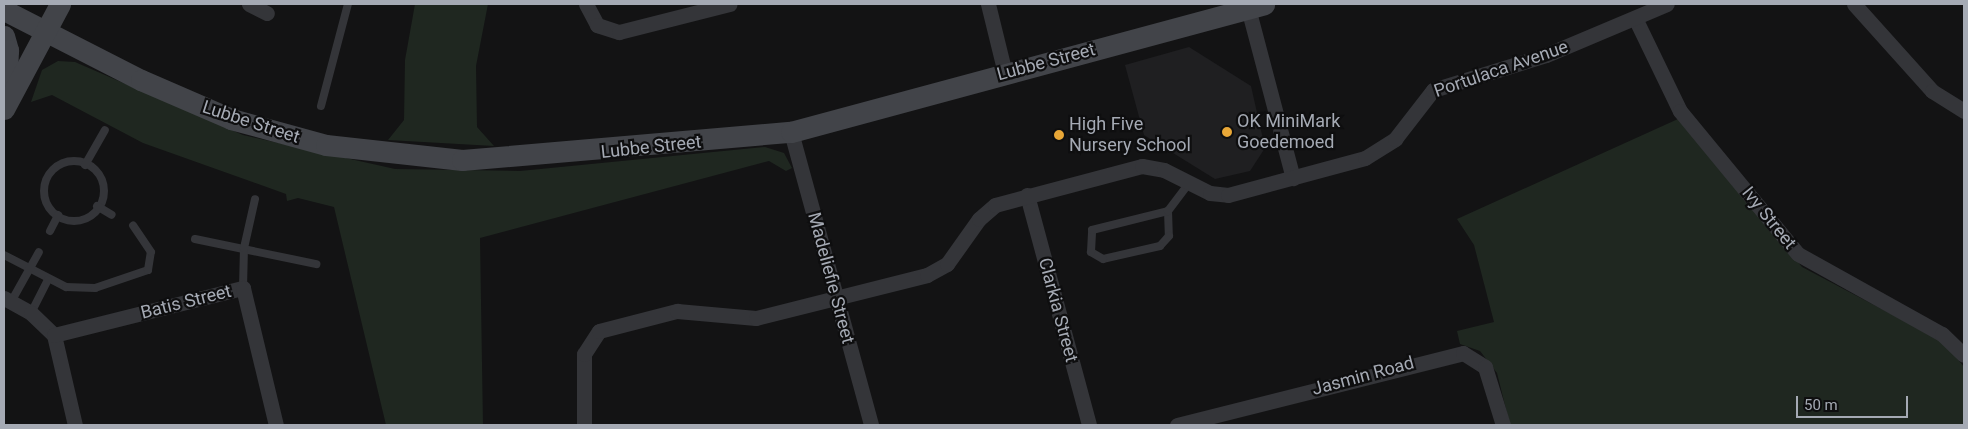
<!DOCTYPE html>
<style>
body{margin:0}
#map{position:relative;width:1968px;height:429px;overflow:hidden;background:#131314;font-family:Roboto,sans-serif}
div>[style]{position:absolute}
.built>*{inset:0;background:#1f1f21}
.green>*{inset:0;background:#1f2720}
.service>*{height:8px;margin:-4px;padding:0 4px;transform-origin:4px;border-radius:4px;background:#343539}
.service>.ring{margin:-4px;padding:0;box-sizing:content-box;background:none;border:8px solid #343539;border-radius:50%}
.minor>*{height:15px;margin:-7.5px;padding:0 7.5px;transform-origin:7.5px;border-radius:7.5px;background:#343539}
.secondary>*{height:21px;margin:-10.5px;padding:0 10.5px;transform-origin:10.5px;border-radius:10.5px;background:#424449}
.dots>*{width:14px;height:14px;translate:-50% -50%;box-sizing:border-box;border:2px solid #0e0e0f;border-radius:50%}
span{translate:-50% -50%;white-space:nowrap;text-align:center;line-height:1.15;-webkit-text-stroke:4.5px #0e0e0f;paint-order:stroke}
.street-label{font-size:18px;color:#a5aab4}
.poi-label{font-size:18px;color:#a5aab4}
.left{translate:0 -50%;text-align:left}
.frame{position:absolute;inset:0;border:5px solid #a5aab4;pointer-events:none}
.scale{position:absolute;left:1796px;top:396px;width:112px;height:22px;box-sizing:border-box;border:2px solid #a5aab4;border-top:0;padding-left:6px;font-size:15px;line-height:18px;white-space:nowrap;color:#a5aab4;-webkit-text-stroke:4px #0e0e0f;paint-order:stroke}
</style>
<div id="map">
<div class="built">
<i style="clip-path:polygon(1189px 47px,1251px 86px,1265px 148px,1250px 171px,1215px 179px,1144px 135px,1125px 65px)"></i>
</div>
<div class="green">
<i style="clip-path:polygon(415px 4px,488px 4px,476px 66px,477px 127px,494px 146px,388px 140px,404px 120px,405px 60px)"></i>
<i style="clip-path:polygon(58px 61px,75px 62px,243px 135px,395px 169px,520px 171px,765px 147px,784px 153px,792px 168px,786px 171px,769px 161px,480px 238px,483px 425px,386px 425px,334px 207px,298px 198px,287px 201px,286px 194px,143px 143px,52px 95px,31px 102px,42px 70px)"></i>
<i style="clip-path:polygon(1678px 119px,1802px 267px,1944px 342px,1964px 367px,1964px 425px,1510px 425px,1497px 373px,1480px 351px,1460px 344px,1457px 331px,1494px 322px,1474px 245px,1457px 219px)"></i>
</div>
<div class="service">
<i style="left:321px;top:106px;width:106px;rotate:-75.2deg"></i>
<i class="ring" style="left:44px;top:161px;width:52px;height:52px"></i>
<i style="left:85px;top:165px;width:40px;rotate:-60.3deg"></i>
<i style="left:97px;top:206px;width:17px;rotate:31deg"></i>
<i style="left:1168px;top:211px;width:25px;rotate:88deg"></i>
<i style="left:1169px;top:236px;width:13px;rotate:132deg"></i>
<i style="left:1160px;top:246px;width:58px;rotate:167.2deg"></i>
<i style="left:1103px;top:259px;width:14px;rotate:-150deg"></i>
<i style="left:1091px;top:252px;width:22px;rotate:-87deg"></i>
<i style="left:1092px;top:230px;width:78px;rotate:-14deg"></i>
<i style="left:1168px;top:211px;width:35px;rotate:-53deg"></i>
<i style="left:50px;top:231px;width:18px;rotate:-63deg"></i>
<i style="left:195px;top:239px;width:124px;rotate:11.7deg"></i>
<i style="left:4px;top:255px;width:70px;rotate:27.3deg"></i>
<i style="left:66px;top:287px;width:29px;rotate:2deg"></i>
<i style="left:95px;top:288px;width:56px;rotate:-18.8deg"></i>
<i style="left:148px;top:270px;width:18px;rotate:-81deg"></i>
<i style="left:151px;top:252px;width:32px;rotate:-124deg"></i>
<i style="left:243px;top:288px;width:40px;rotate:-88.6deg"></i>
<i style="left:244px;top:248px;width:50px;rotate:-77.3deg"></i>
<i style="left:11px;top:302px;width:57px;rotate:-60.8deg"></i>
<i style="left:31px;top:313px;width:37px;rotate:-63deg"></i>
</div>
<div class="minor">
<i style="left:249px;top:4px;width:20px;rotate:27deg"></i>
<i style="left:586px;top:4px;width:24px;rotate:62deg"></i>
<i style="left:597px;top:25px;width:23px;rotate:18deg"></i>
<i style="left:619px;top:32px;width:114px;rotate:-14.2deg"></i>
<i style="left:988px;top:4px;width:71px;rotate:76.2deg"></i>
<i style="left:1854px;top:4px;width:117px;rotate:48.1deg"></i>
<i style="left:1932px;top:91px;width:38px;rotate:32deg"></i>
<i style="left:1248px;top:8px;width:176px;rotate:75.2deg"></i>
<i style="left:1635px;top:18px;width:103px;rotate:64.2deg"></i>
<i style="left:1680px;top:111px;width:185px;rotate:50.5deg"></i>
<i style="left:1798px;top:254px;width:165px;rotate:29.1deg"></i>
<i style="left:1942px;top:334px;width:30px;rotate:44deg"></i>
<i style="left:791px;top:132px;width:304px;rotate:74.7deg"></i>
<i style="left:1027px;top:195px;width:238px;rotate:74.9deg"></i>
<i style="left:4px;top:298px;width:31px;rotate:29deg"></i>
<i style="left:31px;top:313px;width:32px;rotate:44deg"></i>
<i style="left:54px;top:335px;width:92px;rotate:76.9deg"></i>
<i style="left:54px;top:335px;width:195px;rotate:-14deg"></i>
<i style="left:243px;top:288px;width:141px;rotate:76.5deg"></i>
<i style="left:584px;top:425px;width:71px;rotate:-90deg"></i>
<i style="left:584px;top:354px;width:27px;rotate:-57deg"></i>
<i style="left:599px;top:331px;width:81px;rotate:-14.4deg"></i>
<i style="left:677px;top:311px;width:79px;rotate:5.1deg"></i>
<i style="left:756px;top:318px;width:176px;rotate:-14.1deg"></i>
<i style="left:927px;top:275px;width:23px;rotate:-29deg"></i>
<i style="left:947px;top:264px;width:55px;rotate:-54.6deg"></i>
<i style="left:979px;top:219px;width:21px;rotate:-41deg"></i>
<i style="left:995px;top:205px;width:152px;rotate:-14.9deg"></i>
<i style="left:1142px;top:166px;width:22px;rotate:10deg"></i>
<i style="left:1164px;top:170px;width:51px;rotate:26.6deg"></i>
<i style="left:1210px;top:193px;width:18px;rotate:6deg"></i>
<i style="left:1228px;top:195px;width:142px;rotate:-15.1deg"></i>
<i style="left:1365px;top:158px;width:36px;rotate:-32deg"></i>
<i style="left:1395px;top:139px;width:62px;rotate:-52.2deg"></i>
<i style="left:1433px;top:90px;width:118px;rotate:-17.2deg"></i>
<i style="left:1546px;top:55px;width:131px;rotate:-22.9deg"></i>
<i style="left:1177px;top:425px;width:295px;rotate:-14.1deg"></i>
<i style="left:1463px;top:353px;width:26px;rotate:32deg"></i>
<i style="left:1485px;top:367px;width:61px;rotate:72.8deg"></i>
</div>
<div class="secondary">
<i style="left:4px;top:10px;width:154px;rotate:27.1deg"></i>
<i style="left:141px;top:80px;width:98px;rotate:23.4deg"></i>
<i style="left:231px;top:119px;width:98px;rotate:15.3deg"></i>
<i style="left:326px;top:145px;width:137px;rotate:6.3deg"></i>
<i style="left:462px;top:160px;width:330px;rotate:-4.9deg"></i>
<i style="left:791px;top:132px;width:490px;rotate:-15.1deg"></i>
<i style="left:4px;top:36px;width:15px;rotate:74deg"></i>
<i style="left:8px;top:50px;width:48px;rotate:92.4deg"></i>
<i style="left:4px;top:109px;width:119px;rotate:-61.9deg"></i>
</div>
<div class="dots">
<i style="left:1227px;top:132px;background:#e8a737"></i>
<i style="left:1059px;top:135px;background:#e8a737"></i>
</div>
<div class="street-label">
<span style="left:1046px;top:62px;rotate:-15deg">Lubbe Street</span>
<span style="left:1501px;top:69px;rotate:-19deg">Portulaca Avenue</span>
<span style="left:251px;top:122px;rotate:18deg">Lubbe Street</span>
<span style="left:651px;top:147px;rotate:-6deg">Lubbe Street</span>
<span style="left:1769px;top:218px;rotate:51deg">Ivy Street</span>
<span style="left:831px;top:278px;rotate:75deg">Madeliefie Street</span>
<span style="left:186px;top:302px;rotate:-14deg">Batis Street</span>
<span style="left:1058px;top:310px;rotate:75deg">Clarkia Street</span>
<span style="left:1363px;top:376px;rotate:-15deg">Jasmin Road</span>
</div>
<div class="poi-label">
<span class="left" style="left:1237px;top:132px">OK MiniMark<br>Goedemoed</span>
<span class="left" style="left:1069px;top:135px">High Five<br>Nursery School</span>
</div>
<div class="frame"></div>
<div class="scale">50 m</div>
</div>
